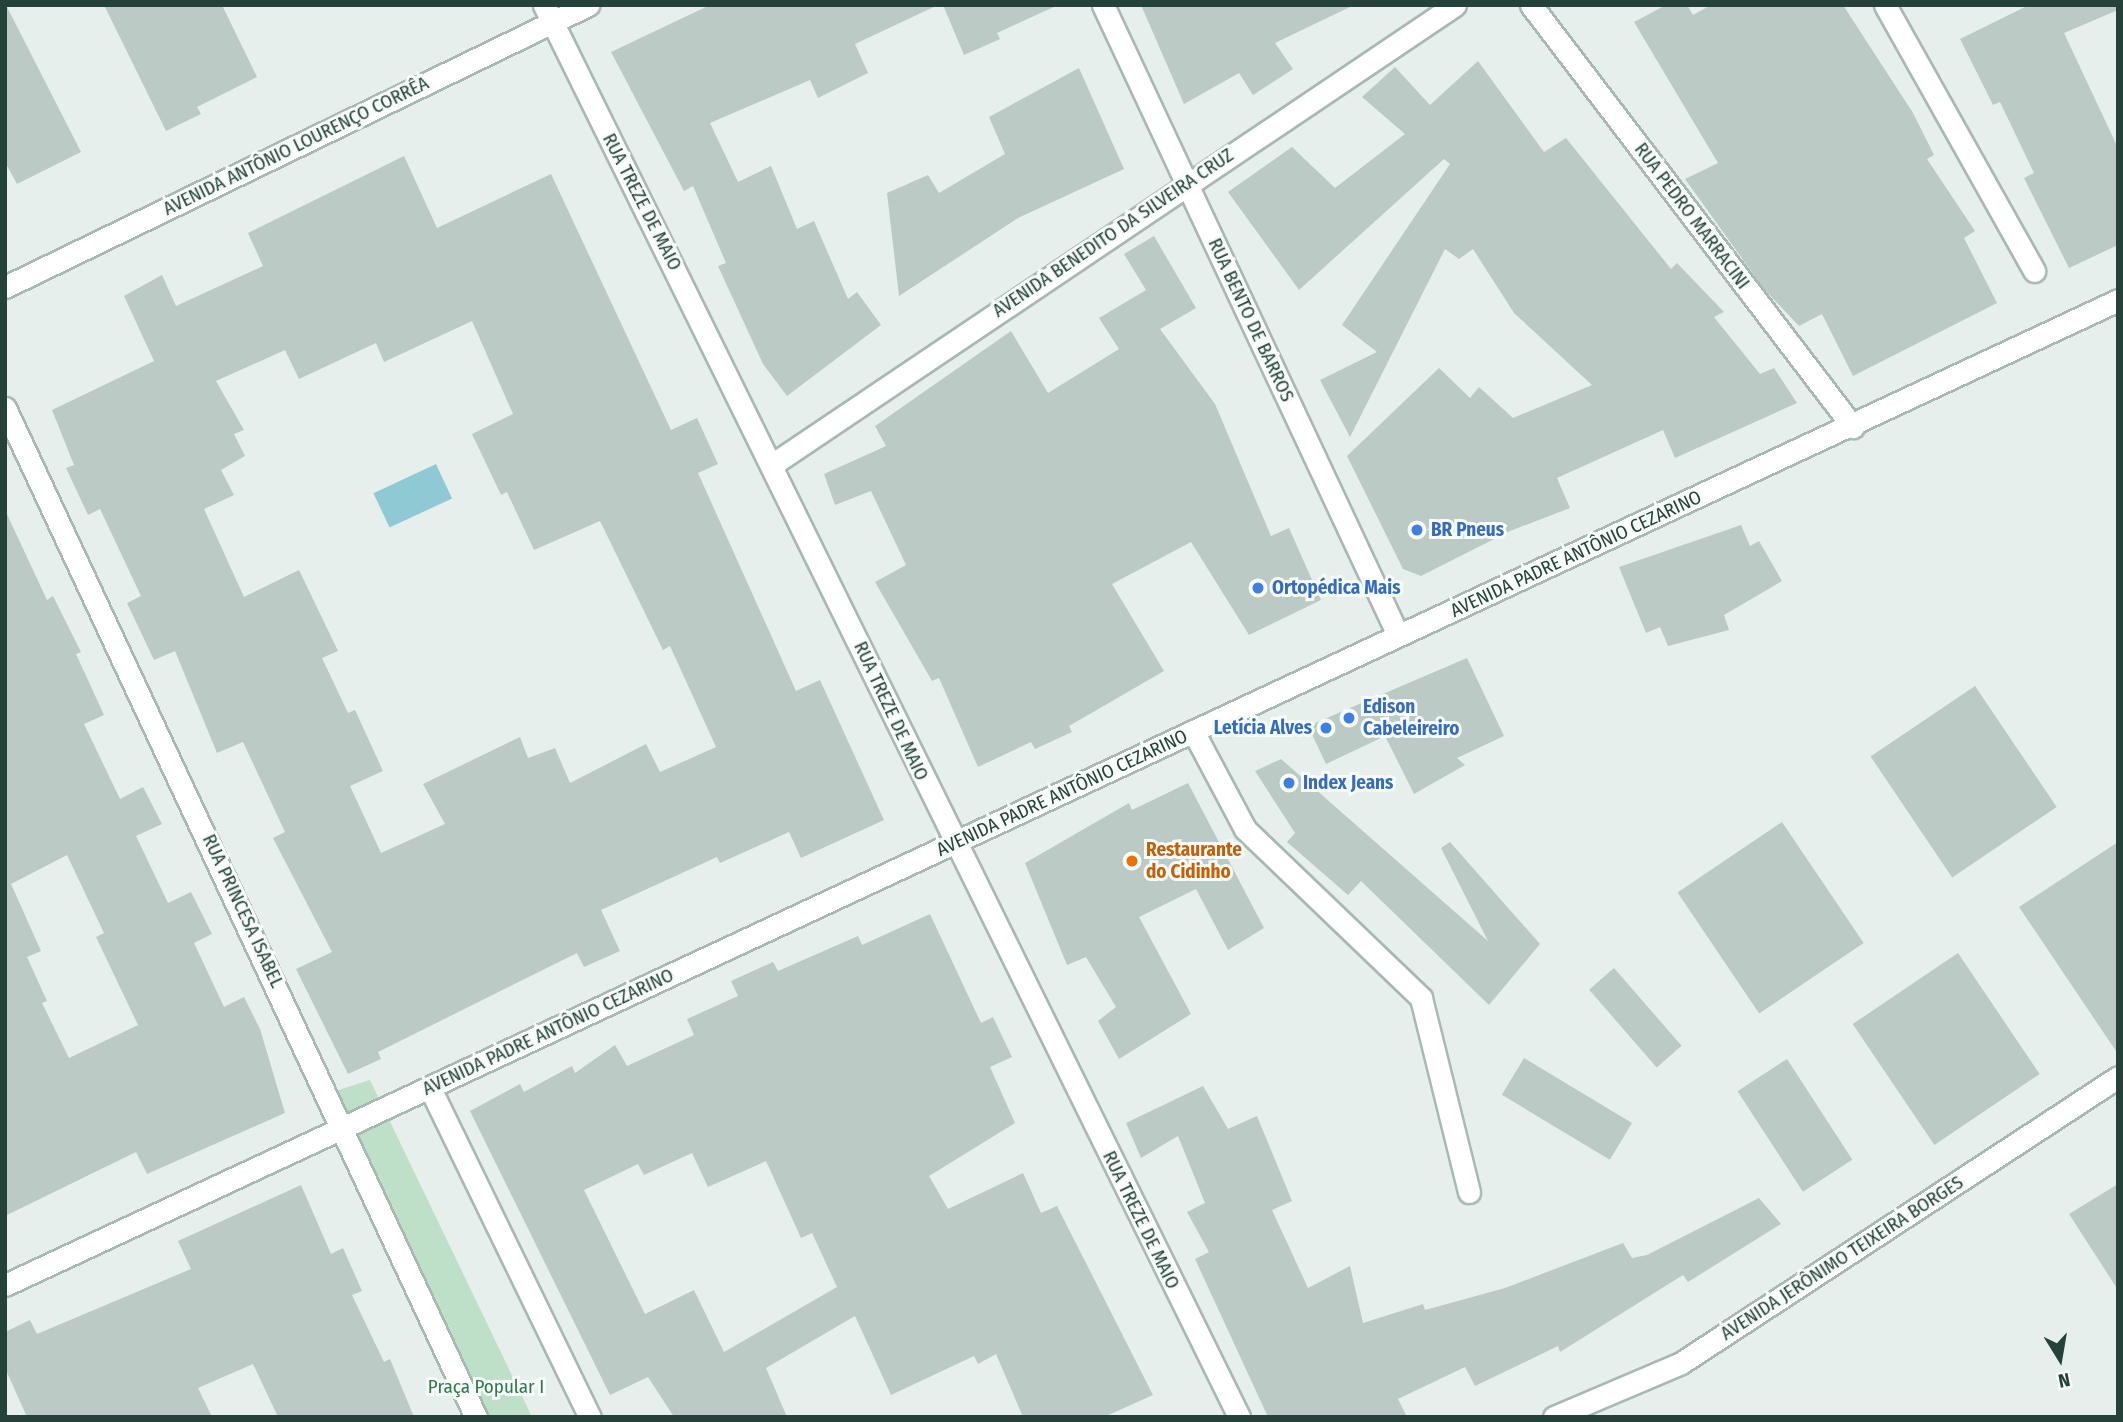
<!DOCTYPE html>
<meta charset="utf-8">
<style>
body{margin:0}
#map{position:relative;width:2123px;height:1422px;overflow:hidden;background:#e6efeb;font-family:"Fira Sans Condensed",sans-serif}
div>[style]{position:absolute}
.green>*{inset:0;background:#bfe0c8}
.water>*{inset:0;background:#8ec9d4;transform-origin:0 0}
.building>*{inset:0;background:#bbcac4;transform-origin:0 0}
.roads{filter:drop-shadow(2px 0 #a8b8b2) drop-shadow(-2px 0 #a8b8b2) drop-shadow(0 2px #a8b8b2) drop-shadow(0 -2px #a8b8b2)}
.minor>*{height:21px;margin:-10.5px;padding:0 10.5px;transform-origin:10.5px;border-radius:10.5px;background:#fff}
.dots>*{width:19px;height:19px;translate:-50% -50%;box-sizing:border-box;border:4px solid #f7fbf9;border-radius:50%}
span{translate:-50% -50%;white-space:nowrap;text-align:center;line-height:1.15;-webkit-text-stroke:6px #f7fbf9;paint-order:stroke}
.street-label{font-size:19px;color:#24423a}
.shop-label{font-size:19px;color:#366cbe;font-weight:700}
.left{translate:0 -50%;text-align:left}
.right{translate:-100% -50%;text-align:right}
.food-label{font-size:19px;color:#c56008;font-weight:700}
.park-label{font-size:19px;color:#2d7a4b}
.frame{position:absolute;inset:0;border:7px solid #24423a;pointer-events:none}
.north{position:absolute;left:2025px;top:1324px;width:70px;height:70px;-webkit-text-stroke:5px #f7fbf9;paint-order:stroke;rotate:169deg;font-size:19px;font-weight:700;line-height:28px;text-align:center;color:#24423a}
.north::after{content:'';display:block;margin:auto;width:24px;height:32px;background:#24423a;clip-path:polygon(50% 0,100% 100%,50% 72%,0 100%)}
</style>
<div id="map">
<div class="green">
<i style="clip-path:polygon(370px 1080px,532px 1417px,468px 1417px,326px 1094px)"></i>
</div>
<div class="water">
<i style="left:436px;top:464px;width:38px;height:69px;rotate:65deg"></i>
</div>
<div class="building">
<i style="clip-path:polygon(6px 5px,81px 152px,17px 184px,5px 162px)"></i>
<i style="clip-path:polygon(104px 5px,222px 5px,257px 77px,197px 107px,201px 114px,166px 131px)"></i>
<i style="clip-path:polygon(710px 5px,938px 5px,855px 44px,868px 73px,818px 98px,810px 80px,710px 123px,738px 182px,771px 166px,797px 229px,814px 221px,848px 299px,857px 292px,881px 325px,787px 396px,763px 364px,718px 266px,726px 263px,693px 186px,684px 191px,611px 52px)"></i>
<i style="clip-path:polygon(943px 5px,1058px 5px,997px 33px,1000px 39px,964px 55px)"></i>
<i style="clip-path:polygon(1141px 5px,1354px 5px,1275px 43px,1293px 69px,1253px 95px,1239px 73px,1184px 104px)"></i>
<i style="clip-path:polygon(1666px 5px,1687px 5px,1693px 15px,1711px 5px,1843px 5px,1913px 113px,1934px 155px,1927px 159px,1975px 231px,1964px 238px,1997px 303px,1853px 376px,1822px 314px,1799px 326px,1764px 289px,1685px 179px,1718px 163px,1634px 22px)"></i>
<i style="clip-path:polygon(2029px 5px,2118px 5px,2118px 10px,2064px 33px,2118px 148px,2118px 245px,2069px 268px,2024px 178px,2034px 173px,2000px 102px,1993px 105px,1960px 39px)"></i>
<i style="clip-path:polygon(1478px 61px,1544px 152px,1566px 138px,1671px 269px,1677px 263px,1724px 312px,1714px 317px,1760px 374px,1774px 368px,1797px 403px,1675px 458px,1663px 430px,1557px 478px,1570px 508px,1510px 531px,1421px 576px,1403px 569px,1347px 456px,1439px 368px,1470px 398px,1479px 387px,1513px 418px,1592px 385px,1514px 313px,1473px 249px,1459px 259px,1445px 249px,1350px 437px,1320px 380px,1377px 352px,1342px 325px,1450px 164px,1444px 159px,1299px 290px,1228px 192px,1292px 147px,1335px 188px,1405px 134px,1362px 97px,1395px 67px,1430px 105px)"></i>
<i style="clip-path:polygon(1079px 68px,1124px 169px,1018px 218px,899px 296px,887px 193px,928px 175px,939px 193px,1005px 154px,989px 117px)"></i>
<i style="clip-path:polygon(evenodd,404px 156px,437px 228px,551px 174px,671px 430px,697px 418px,718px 464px,698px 473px,796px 691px,820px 680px,884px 820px,801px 858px,789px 832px,720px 863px,717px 857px,601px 910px,620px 951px,584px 967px,577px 953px,378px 1052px,381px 1059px,348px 1074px,296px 969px,332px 952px,273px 838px,285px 832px,243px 742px,217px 753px,175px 651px,154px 660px,127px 603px,141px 596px,100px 509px,88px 515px,66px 468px,74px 465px,52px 410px,154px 361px,124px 296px,162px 275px,176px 306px,263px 266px,248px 233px,404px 156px,472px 321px,513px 414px,472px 434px,501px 495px,507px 492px,534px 550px,600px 521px,663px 650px,670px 646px,716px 747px,660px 772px,646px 744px,570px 783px,555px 748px,528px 758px,520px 737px,423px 784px,445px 824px,381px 853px,350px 786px,383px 771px,355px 710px,348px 713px,322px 658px,338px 651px,299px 570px,244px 597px,204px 509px,234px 495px,221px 470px,245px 456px,234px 434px,244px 430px,216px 381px,285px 350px,299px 379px,376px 343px,384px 362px,472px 321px)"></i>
<i style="clip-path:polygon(1154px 236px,1196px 308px,1160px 329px,1215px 404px,1271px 536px,1289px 528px,1321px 600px,1249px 635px,1191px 542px,1112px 584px,1164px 671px,1069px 726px,1072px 732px,1035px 749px,1031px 742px,978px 767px,939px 678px,932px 681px,875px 582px,906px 565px,871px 491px,835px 505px,824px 474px,886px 446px,875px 426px,1011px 331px,1048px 393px,1119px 349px,1099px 318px,1146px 290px,1124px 254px)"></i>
<i style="clip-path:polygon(evenodd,5px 510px,47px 600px,53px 596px,81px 652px,76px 654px,104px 715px,84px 724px,120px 799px,143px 787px,162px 824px,136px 836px,168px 903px,191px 892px,212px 934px,194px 943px,224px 1007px,244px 997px,260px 1029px,285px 1113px,147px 1174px,136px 1152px,5px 1216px,5px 510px,67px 855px,104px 933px,96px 937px,138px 1025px,69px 1058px,42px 1003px,47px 1001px,27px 957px,41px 951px,11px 884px,67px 855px)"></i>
<i style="clip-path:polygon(1741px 525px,1750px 546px,1759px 541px,1782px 581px,1724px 615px,1729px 630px,1668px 646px,1660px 627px,1646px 633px,1619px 567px)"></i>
<i style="clip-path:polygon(1467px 658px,1504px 736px,1457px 758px,1465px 765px,1414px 794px,1385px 736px,1326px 764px,1308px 726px)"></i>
<i style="left:1975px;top:686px;width:146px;height:126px;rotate:56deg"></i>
<i style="clip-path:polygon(1281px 759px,1488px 941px,1441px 848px,1450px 842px,1540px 944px,1489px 1005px,1361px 881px,1348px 895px,1287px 842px,1295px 833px,1255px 771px)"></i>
<i style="clip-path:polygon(1188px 783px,1264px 928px,1228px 950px,1196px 889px,1139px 917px,1191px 1014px,1119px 1059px,1098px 1021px,1116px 1007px,1086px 957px,1067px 965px,1025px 863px,1129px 803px,1132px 810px)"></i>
<i style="left:1782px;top:822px;width:146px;height:126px;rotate:56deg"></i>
<i style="clip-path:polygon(2118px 842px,2118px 1054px,2019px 907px)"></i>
<i style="clip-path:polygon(evenodd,930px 914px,981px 1023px,993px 1017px,1012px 1057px,990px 1067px,1015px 1123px,929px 1176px,948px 1209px,1023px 1173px,1041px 1213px,1057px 1206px,1153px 1395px,1104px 1417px,1023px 1417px,996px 1354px,978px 1364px,974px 1356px,891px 1395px,855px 1316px,766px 1368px,787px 1417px,674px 1417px,648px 1377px,610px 1395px,470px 1111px,520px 1084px,524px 1092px,572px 1066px,575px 1073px,615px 1045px,627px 1066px,694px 1035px,687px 1019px,738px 996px,731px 981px,773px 962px,778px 971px,858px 936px,862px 945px,930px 914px,692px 1153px,708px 1187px,766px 1161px,801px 1238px,812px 1233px,837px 1287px,724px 1352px,694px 1290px,645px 1314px,584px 1190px,638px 1164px,644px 1175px,692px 1153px)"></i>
<i style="left:1958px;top:953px;width:146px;height:127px;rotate:56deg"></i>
<i style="left:1614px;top:968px;width:103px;height:33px;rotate:49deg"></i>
<i style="left:1524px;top:1058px;width:126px;height:43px;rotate:31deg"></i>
<i style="left:1787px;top:1059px;width:120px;height:59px;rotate:57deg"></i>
<i style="clip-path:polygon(1203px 1086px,1228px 1129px,1257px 1116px,1292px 1201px,1272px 1210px,1308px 1288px,1350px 1266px,1363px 1323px,1423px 1304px,1425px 1310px,1505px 1288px,1623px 1243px,1632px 1258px,1647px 1255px,1759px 1198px,1781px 1224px,1688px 1282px,1683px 1275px,1560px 1352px,1558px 1346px,1475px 1386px,1465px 1367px,1398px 1399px,1407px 1417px,1268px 1417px,1195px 1259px,1209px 1252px,1187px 1212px,1205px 1203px,1178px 1136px,1141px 1158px,1126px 1123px)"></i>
<i style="clip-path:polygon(2118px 1184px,2118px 1290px,2069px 1214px)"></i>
<i style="clip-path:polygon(301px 1185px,331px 1254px,343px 1248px,362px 1291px,352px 1295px,384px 1362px,390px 1359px,414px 1417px,278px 1417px,253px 1364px,198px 1388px,212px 1417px,27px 1417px,5px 1368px,5px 1332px,30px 1320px,37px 1334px,191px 1269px,178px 1241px)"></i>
</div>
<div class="roads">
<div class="minor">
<i style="left:544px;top:5px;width:1574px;rotate:63.79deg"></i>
<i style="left:1103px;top:5px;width:696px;rotate:64.91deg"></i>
<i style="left:1531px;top:5px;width:531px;rotate:52.66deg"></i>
<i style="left:1885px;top:5px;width:305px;rotate:60.7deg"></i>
<i style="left:5px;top:287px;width:648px;rotate:-25.81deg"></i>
<i style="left:5px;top:408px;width:1114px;rotate:64.98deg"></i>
<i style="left:773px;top:464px;width:822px;rotate:-33.94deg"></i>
<i style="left:1193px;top:731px;width:111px;rotate:62deg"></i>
<i style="left:1245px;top:829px;width:244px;rotate:43.8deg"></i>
<i style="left:1421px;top:998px;width:200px;rotate:76.1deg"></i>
<i style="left:430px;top:1088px;width:366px;rotate:64.1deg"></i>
<i style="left:5px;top:1285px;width:2331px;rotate:-24.99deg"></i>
<i style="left:1554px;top:1417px;width:138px;rotate:-23deg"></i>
<i style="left:1681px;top:1363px;width:522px;rotate:-33.2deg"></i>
</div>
</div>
<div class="dots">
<i style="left:1417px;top:530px;background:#3f7fe0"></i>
<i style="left:1258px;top:588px;background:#3f7fe0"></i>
<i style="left:1349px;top:718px;background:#3f7fe0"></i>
<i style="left:1326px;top:728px;background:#3f7fe0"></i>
<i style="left:1289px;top:783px;background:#3f7fe0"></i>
<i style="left:1132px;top:861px;background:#e8710a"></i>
</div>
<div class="street-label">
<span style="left:296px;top:146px;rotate:-26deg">AVENIDA ANTÔNIO LOURENÇO CORRÊA</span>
<span style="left:642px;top:202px;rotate:63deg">RUA TREZE DE MAIO</span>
<span style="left:1692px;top:216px;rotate:53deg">RUA PEDRO MARRACINI</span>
<span style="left:1113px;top:233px;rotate:-34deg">AVENIDA BENEDITO DA SILVEIRA CRUZ</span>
<span style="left:1251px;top:320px;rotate:65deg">RUA BENTO DE BARROS</span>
<span style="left:1576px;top:554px;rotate:-25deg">AVENIDA PADRE ANTÔNIO CEZARINO</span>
<span style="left:891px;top:711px;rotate:65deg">RUA TREZE DE MAIO</span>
<span style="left:1062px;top:793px;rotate:-25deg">AVENIDA PADRE ANTÔNIO CEZARINO</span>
<span style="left:243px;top:911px;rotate:65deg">RUA PRINCESA ISABEL</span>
<span style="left:548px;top:1032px;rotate:-25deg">AVENIDA PADRE ANTÔNIO CEZARINO</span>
<span style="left:1141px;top:1220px;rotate:64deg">RUA TREZE DE MAIO</span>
<span style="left:1842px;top:1258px;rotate:-33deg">AVENIDA JERÔNIMO TEIXEIRA BORGES</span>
</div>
<div class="shop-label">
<span class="left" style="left:1431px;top:530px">BR Pneus</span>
<span class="left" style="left:1272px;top:588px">Ortopédica Mais</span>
<span class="left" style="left:1363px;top:718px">Edison<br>Cabeleireiro</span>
<span class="right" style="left:1312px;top:728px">Letícia Alves</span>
<span class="left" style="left:1303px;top:783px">Index Jeans</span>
</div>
<div class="food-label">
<span class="left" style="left:1146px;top:861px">Restaurante<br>do Cidinho</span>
</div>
<div class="park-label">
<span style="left:486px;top:1387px">Praça Popular I</span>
</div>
<div class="frame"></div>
<div class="north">N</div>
</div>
